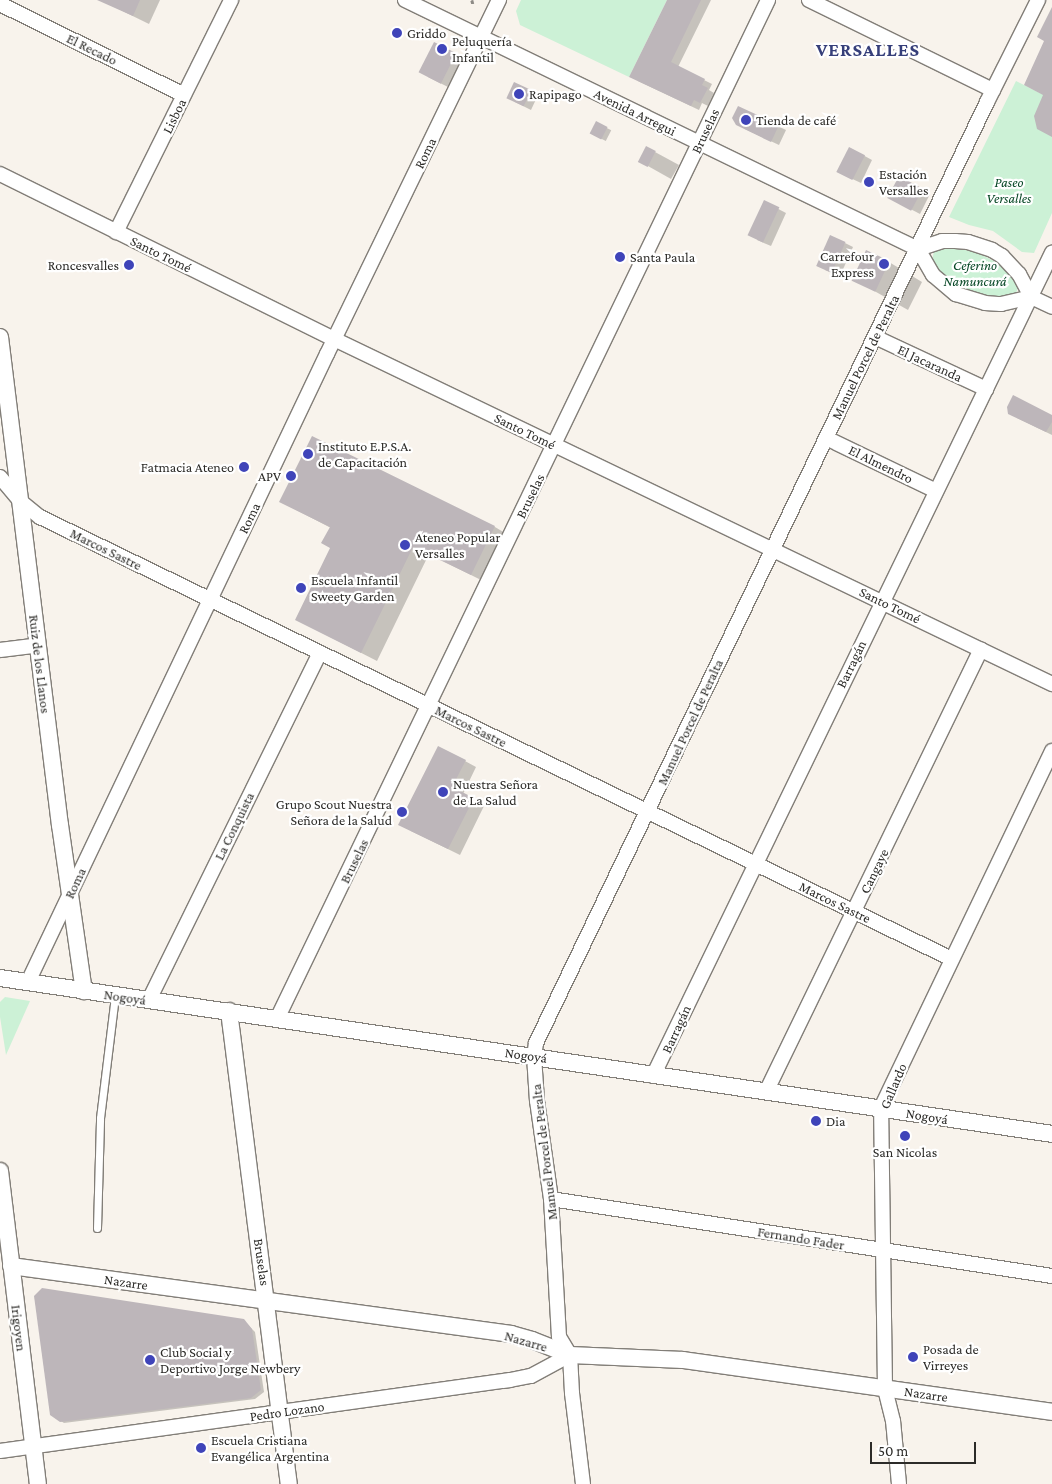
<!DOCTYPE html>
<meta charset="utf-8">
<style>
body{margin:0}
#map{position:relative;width:1052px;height:1484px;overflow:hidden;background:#f8f3ec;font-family:"Crimson Pro",serif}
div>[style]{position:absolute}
.green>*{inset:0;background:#ccf1d6}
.shadow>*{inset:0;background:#0003;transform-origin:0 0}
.building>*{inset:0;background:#bdb6ba;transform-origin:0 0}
.path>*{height:2.5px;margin-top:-1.25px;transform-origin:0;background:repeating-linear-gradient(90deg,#8e8b86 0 4px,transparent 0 6.5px)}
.roads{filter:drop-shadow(1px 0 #827e78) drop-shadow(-1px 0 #827e78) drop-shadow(0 1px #827e78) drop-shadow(0 -1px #827e78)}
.service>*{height:7px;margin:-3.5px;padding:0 3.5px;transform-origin:3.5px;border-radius:3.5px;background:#fff}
.minor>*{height:14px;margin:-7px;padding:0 7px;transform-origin:7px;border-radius:7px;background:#fff}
.tertiary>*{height:16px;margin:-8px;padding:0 8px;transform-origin:8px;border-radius:8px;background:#fff}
.dots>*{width:14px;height:14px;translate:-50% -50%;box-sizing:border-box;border:2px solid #fff;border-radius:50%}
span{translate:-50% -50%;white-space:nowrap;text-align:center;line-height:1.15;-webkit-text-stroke:4.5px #fff;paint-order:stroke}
.poi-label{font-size:14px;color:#2c2b28}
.left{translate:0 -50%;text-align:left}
.right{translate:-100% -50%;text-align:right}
.street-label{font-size:14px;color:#2c2b28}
.park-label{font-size:14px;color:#064725;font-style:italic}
.district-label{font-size:19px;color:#363f7a;font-weight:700;letter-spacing:1px}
.scale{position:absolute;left:870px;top:1442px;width:106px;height:22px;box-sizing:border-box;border:2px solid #2c2b28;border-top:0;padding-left:6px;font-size:15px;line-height:18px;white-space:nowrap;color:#2c2b28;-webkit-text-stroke:4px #fff;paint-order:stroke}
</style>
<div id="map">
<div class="green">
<i style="clip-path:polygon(521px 0,667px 0,629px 77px,520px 25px,516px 11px)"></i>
<i style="clip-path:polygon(1016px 81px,1052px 99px,1052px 213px,1034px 253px,1022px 252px,993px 231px,969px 225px,949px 217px)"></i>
<i style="clip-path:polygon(942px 247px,974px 251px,998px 263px,1013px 278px,1018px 287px,1016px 294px,999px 300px,959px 288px,938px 271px,932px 261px,934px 251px)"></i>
<i style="clip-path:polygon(5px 997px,30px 1001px,6px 1055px,0 1017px,0 1002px)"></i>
</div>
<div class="shadow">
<i style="clip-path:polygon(100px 0,160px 0,149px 24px)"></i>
<i style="clip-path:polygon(668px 0,711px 0,678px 67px,712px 84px,709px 90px,714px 93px,708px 106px,702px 103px,699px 110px,638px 81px)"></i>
<i style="clip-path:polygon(455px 54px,462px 58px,448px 87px,428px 77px)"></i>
<i style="clip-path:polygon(530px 91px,538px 95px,531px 110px,515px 102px)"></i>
<i style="clip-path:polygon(738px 107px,786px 130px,779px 145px,745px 129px)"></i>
<i style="left:597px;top:123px;width:16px;height:12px;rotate:27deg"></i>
<i style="clip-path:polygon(850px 148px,872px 160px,861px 183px,846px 176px)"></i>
<i style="clip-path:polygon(655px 152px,679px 165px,671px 179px,639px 161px)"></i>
<i style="clip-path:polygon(900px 178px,930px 194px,920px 214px,897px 202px)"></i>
<i style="clip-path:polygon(765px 202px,786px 213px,771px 246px,757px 240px)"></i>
<i style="clip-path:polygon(845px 243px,853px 247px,840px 276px,825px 270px)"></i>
<i style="clip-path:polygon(889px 262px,922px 282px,908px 310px,853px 279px)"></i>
<i style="clip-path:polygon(1052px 416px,1052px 435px,1017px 418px)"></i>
<i style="clip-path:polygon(281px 502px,495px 527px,510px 536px,487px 583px,429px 554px,377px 661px,297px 620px,332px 548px,331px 528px)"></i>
<i style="clip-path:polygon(465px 761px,476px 767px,463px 794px,484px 806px,460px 855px,411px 831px)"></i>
<i style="clip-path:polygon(243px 1320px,255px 1332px,264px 1392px,255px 1399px,64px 1423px,51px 1415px)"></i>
</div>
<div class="building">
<i style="clip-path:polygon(97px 0,140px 0,133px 16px)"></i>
<i style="clip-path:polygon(667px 0,701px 0,671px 62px,705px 79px,702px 85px,708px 88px,700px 103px,694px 100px,691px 106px,629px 77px)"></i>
<i style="clip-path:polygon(1052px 7px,1052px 137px,1037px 129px,1034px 116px,1043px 95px,1024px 85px,1044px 41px,1037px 37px)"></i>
<i style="left:434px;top:42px;width:25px;height:34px;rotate:27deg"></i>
<i style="left:514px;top:82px;width:19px;height:18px;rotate:25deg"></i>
<i style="clip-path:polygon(738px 106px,779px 125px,771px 142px,736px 125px,732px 118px)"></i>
<i style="left:596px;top:121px;width:13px;height:14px;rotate:27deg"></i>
<i style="left:646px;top:146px;width:11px;height:18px;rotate:27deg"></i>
<i style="left:849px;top:147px;width:18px;height:28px;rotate:27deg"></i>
<i style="left:899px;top:176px;width:27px;height:25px;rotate:28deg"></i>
<i style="left:764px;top:200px;width:17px;height:39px;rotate:25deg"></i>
<i style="left:830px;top:235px;width:17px;height:34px;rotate:24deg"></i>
<i style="left:866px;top:250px;width:26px;height:34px;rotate:25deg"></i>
<i style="clip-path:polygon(1013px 395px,1052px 415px,1052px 422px,1046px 432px,1008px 414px,1007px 407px)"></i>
<i style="clip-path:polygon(312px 436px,495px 526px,471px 575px,413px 547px,361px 653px,295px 620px,330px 548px,321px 543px,330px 527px,279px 502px)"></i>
<i style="clip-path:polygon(438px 746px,466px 760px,452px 787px,474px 798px,448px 849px,398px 825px)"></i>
<i style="clip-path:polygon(42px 1288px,244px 1319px,252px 1329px,261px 1390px,251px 1398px,60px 1422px,50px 1415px,34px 1296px)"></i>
</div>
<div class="path">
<i style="left:472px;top:0;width:4px;rotate:76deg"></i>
</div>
<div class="roads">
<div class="service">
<i style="left:97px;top:1228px;width:110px;rotate:-88.4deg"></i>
<i style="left:100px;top:1118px;width:123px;rotate:-83deg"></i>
</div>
<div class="minor">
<i style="left:405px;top:0;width:570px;rotate:25.89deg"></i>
<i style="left:918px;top:249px;width:30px;rotate:60deg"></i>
<i style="left:933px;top:275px;width:30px;rotate:40deg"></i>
<i style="left:956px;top:294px;width:30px;rotate:17deg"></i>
<i style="left:985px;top:303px;width:16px;rotate:4deg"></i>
<i style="left:1001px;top:304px;width:31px;rotate:-13deg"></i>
<i style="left:809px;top:0;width:205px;rotate:26.1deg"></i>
<i style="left:0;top:4px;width:205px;rotate:26.3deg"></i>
<i style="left:0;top:174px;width:373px;rotate:26.3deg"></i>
<i style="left:334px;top:339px;width:797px;rotate:25.66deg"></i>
<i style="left:116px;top:232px;width:259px;rotate:-63.6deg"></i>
<i style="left:918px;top:249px;width:25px;rotate:-18deg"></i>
<i style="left:942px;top:241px;width:13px"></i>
<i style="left:955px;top:241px;width:13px;rotate:4deg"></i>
<i style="left:968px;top:242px;width:25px;rotate:18deg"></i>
<i style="left:992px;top:250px;width:12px;rotate:31deg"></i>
<i style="left:1002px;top:256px;width:25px;rotate:47deg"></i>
<i style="left:1019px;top:274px;width:26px;rotate:62deg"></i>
<i style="left:1031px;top:297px;width:23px;rotate:25deg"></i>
<i style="left:875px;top:337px;width:123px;rotate:25.1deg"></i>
<i style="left:826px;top:438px;width:122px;rotate:25.7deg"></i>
<i style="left:0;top:477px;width:31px;rotate:50deg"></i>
<i style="left:20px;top:501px;width:26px;rotate:39deg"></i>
<i style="left:40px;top:517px;width:1013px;rotate:25.86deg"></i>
<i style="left:0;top:650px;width:38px;rotate:-7deg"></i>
<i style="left:28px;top:982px;width:696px;rotate:-64.54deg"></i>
<i style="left:327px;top:354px;width:394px;rotate:-64.1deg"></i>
<i style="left:149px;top:1000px;width:387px;rotate:-63.8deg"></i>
<i style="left:277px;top:1019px;width:1131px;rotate:-64.27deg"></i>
<i style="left:653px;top:1076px;width:915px;rotate:-64.14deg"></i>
<i style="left:766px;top:1092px;width:492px;rotate:-64.1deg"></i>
<i style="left:551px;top:1199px;width:507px;rotate:8.74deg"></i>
<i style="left:0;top:1451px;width:515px;rotate:-7.93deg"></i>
<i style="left:510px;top:1380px;width:21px;rotate:-11deg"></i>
<i style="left:531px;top:1376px;width:44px;rotate:-28.3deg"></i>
<i style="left:583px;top:1484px;width:92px;rotate:-96.9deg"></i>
<i style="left:572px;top:1393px;width:38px;rotate:-93deg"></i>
<i style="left:570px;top:1355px;width:21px;rotate:-121deg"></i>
<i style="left:559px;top:1337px;width:138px;rotate:-93.3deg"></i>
<i style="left:551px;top:1199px;width:99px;rotate:-98.1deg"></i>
<i style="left:537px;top:1101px;width:45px;rotate:-93.8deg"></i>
<i style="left:534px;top:1056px;width:13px;rotate:-81deg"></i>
<i style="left:536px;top:1043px;width:1043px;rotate:-64.39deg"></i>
<i style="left:987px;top:102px;width:114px;rotate:-63.4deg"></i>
<i style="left:899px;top:1484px;width:63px;rotate:-95.4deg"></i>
<i style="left:893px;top:1421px;width:34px;rotate:-104deg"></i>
<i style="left:885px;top:1388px;width:280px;rotate:-90.8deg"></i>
<i style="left:881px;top:1108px;width:396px;rotate:-64.4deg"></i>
</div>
<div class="tertiary">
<i style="left:0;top:337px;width:492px;rotate:83deg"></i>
<i style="left:60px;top:825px;width:168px;rotate:81.8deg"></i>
<i style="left:0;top:978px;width:1064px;rotate:8.43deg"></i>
<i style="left:229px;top:1011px;width:477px;rotate:82.8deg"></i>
<i style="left:0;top:1171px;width:315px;rotate:83.1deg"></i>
<i style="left:11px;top:1266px;width:505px;rotate:7.74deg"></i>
<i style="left:511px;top:1334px;width:22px;rotate:16deg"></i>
<i style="left:532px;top:1340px;width:41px;rotate:21.5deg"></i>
<i style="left:570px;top:1355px;width:113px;rotate:2.5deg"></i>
<i style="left:683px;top:1360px;width:373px;rotate:8deg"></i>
</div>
</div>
<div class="dots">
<i style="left:397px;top:33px;background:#3f44b9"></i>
<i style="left:442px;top:49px;background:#3f44b9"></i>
<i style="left:519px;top:94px;background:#3f44b9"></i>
<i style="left:746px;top:120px;background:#3f44b9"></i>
<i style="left:869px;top:182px;background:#3f44b9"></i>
<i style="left:620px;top:257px;background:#3f44b9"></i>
<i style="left:884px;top:264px;background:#3f44b9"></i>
<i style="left:129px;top:265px;background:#3f44b9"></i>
<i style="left:308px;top:454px;background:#3f44b9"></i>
<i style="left:244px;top:467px;background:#3f44b9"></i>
<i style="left:291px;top:476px;background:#3f44b9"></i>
<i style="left:405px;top:545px;background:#3f44b9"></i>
<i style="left:301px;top:588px;background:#3f44b9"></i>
<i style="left:443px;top:792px;background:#3f44b9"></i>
<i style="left:402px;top:812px;background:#3f44b9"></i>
<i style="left:816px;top:1121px;background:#3f44b9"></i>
<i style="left:905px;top:1136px;background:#3f44b9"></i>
<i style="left:913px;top:1357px;background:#3f44b9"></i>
<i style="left:150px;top:1360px;background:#3f44b9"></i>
<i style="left:201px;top:1448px;background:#3f44b9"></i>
</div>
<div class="poi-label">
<span class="left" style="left:407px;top:33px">Griddo</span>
<span class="left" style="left:452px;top:49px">Peluquería<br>Infantil</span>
<span class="left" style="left:529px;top:94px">Rapipago</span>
<span class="left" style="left:756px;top:120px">Tienda de café</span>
<span class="left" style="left:879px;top:182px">Estación<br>Versalles</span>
<span class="right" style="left:874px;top:264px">Carrefour<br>Express</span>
<span class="left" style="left:630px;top:257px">Santa Paula</span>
<span class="right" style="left:119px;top:265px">Roncesvalles</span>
<span class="left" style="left:318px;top:454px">Instituto E.P.S.A.<br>de Capacitación</span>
<span class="right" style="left:234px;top:467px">Fatmacia Ateneo</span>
<span class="right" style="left:281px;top:476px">APV</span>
<span class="left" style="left:415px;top:545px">Ateneo Popular<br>Versalles</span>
<span class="left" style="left:311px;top:588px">Escuela Infantil<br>Sweety Garden</span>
<span class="left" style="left:453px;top:792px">Nuestra Señora<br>de La Salud</span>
<span class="right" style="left:392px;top:812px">Grupo Scout Nuestra<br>Señora de la Salud</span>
<span class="left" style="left:826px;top:1121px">Dia</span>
<span style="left:905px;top:1152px">San Nicolas</span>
<span class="left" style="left:923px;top:1357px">Posada de<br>Virreyes</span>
<span class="left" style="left:160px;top:1360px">Club Social y<br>Deportivo Jorge Newbery</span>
<span class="left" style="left:211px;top:1448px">Escuela Cristiana<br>Evangélica Argentina</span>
</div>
<div class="street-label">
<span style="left:92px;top:49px;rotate:26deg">El Recado</span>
<span style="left:635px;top:112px;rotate:26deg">Avenida Arregui</span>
<span style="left:174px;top:116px;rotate:-64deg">Lisboa</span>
<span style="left:705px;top:131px;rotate:-65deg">Bruselas</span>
<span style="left:425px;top:153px;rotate:-64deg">Roma</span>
<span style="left:161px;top:254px;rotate:26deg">Santo Tomé</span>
<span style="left:865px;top:357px;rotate:-64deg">Manuel Porcel de Peralta</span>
<span style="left:930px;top:363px;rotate:25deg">El Jacaranda</span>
<span style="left:525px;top:431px;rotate:26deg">Santo Tomé</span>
<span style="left:881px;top:464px;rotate:26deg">El Almendro</span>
<span style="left:530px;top:496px;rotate:-64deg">Bruselas</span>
<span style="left:249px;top:518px;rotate:-64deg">Roma</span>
<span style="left:106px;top:549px;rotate:26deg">Marcos Sastre</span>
<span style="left:890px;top:605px;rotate:26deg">Santo Tomé</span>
<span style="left:40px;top:664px;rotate:83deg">Ruiz de los Llanos</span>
<span style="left:851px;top:664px;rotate:-64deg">Barragán</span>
<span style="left:690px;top:722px;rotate:-65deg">Manuel Porcel de Peralta</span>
<span style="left:471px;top:726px;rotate:26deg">Marcos Sastre</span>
<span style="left:234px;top:826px;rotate:-64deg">La Conquista</span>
<span style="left:354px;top:861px;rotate:-64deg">Bruselas</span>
<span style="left:874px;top:871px;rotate:-64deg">Cangaye</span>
<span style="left:75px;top:883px;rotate:-65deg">Roma</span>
<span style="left:835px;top:902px;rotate:26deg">Marcos Sastre</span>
<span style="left:125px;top:997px;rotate:8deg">Nogoyá</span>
<span style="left:676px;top:1029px;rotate:-65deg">Barragán</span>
<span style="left:526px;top:1055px;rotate:8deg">Nogoyá</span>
<span style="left:893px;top:1086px;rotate:-67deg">Gallardo</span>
<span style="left:927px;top:1116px;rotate:9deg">Nogoyá</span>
<span style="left:544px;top:1152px;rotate:-97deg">Manuel Porcel de Peralta</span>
<span style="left:801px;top:1238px;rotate:9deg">Fernando Fader</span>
<span style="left:262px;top:1262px;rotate:82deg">Bruselas</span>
<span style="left:126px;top:1282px;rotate:8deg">Nazarre</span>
<span style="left:19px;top:1328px;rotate:83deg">Irigoyen</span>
<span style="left:526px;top:1341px;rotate:16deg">Nazarre</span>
<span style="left:926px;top:1394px;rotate:8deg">Nazarre</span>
<span style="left:287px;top:1411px;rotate:-8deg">Pedro Lozano</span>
</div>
<div class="park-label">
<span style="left:1009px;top:190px">Paseo<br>Versalles</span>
<span style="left:975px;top:273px">Ceferino<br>Namuncurá</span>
</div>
<div class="district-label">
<span style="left:868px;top:50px">VERSALLES</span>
</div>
<div class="scale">50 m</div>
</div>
